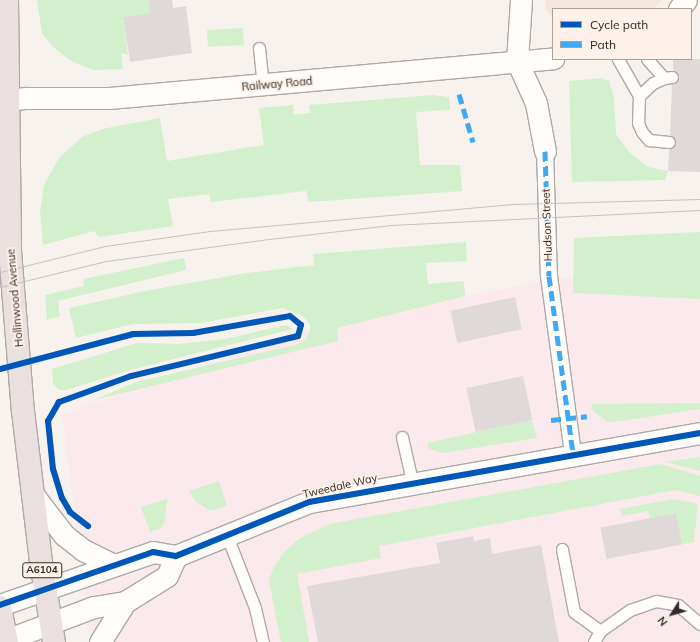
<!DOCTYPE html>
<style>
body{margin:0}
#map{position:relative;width:700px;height:642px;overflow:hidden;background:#f8f2ee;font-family:Mulish,sans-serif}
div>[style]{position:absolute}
.built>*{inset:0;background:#f5e7dd}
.industrial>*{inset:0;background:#fae9ed}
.green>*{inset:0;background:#d2f0cb;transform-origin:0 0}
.building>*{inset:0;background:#dfdad9;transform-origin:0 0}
.roads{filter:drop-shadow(1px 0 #aea9a5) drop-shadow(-1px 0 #aea9a5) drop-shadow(0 1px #aea9a5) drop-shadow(0 -1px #aea9a5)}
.service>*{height:11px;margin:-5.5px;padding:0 5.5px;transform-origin:5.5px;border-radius:5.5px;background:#fefdfc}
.pedestrian>*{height:16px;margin:-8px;padding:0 8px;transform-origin:8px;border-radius:8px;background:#fefdfc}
.minor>*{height:21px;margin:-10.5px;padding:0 10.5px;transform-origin:10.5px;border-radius:10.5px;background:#fefdfc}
.trunk>*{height:22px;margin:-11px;padding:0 11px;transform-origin:11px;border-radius:11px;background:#ebe0e0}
.tram>*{height:1px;margin:-0.5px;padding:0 0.5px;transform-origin:0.5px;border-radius:0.5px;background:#c4c2c2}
.quiet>*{height:5px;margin-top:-2.5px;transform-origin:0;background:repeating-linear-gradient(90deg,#3fa9f5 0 10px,transparent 0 15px)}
.cycleway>*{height:6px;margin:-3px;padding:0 3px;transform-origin:3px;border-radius:3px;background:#0057b8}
span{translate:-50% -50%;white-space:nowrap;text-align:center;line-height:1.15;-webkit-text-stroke:3.5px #fdf1e9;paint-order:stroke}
.shield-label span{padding:1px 3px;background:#fdf1e9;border:1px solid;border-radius:3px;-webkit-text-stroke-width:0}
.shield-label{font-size:10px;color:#2f2a26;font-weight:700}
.street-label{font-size:11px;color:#2f2a26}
.legend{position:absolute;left:552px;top:8px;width:140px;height:52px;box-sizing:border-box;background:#fdf1e9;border:1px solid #aba19b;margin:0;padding:5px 7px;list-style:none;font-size:12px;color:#2f2a26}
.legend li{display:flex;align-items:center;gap:8px;height:20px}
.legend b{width:20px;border:1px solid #aba19b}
.north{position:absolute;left:652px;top:594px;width:40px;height:40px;-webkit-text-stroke:3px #fdf1e9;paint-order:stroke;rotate:233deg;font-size:11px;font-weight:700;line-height:16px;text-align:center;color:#2f2a26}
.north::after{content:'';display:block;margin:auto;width:14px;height:18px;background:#2f2a26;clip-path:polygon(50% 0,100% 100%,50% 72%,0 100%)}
</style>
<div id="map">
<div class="built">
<i style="clip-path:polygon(545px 0,662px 0,654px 9px,553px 9px,553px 18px,546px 9px)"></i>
</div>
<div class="industrial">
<i style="clip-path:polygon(700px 256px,700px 642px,91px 642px,62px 414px,335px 321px,518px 286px)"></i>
</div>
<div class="green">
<i style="clip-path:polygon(37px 0,148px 0,150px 13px,123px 17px,128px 55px,121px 53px,123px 69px,93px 70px,71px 61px,53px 47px,42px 33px)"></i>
<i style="left:243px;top:28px;width:17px;height:36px;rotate:87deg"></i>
<i style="clip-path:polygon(601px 78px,609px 81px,614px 97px,616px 134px,629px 152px,648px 167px,668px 171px,665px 180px,572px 182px,569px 81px)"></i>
<i style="clip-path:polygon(433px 95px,449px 97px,450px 110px,416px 112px,420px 165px,460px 165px,462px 191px,309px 202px,306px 191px,211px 202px,209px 194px,168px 199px,173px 226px,99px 237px,94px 231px,43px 245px,40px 212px,44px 185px,59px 158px,82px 137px,102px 129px,160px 118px,167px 161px,264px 145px,259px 108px,293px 105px,294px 115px,310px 113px,309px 105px)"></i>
<i style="clip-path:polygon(700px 232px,700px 299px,573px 293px,574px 238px)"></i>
<i style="clip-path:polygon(466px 242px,467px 261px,426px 263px,428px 284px,464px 281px,465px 296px,337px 328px,338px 341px,94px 400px,136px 382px,295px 345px,305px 340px,310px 332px,310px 325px,304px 317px,283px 308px,200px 323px,133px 324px,76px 338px,69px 308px,150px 290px,247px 273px,314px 265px,313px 254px)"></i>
<i style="clip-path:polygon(184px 258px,186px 270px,58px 301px,60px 316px,47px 320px,45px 295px,84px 286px,83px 279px)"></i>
<i style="clip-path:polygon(286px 325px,293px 329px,130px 370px,66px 390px,59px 390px,53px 384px,52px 369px,137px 343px,179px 344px,225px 339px)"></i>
<i style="clip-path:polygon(700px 403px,700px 409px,614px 422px,608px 422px,593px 411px,591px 404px)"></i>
<i style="clip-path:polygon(532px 420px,537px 438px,443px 453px,429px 449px,427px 443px)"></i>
<i style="clip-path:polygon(700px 457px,700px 471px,666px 462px,699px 457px)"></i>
<i style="clip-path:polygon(661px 464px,700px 476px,700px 496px,675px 490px,379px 546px,381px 558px,297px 574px,309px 642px,281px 642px,269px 581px,273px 569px,284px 552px,300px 538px,329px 524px)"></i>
<i style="clip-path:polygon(219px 481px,227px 506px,210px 511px,195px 501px,189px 491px)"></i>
<i style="clip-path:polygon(167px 499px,165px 521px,161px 528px,150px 532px,141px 507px)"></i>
<i style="clip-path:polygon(674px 499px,698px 504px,694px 542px,682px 544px,676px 513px,650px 518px,648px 511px,622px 516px,620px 509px)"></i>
</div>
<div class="building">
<i style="clip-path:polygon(148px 0,172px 0,173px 8px,186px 6px,192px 53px,130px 62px,123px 17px,150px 13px)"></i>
<i style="clip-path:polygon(673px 59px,700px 59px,700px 172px,668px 171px,669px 149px,676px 142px,670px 135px,672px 84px,676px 82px,679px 77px,673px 70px)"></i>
<i style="left:515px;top:297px;width:33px;height:66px;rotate:78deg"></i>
<i style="left:523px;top:376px;width:45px;height:58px;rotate:78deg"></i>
<i style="left:676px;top:513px;width:32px;height:77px;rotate:79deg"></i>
<i style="clip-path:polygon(473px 536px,474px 541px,490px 538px,492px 554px,541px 545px,559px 642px,318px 642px,307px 586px,440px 563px,436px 543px)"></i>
</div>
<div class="roads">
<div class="service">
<i style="left:259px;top:48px;width:38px;rotate:84deg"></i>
<i style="left:618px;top:59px;width:43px;rotate:60.4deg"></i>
<i style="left:639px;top:96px;width:27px;rotate:92deg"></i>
<i style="left:638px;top:123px;width:10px;rotate:66deg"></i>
<i style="left:642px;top:132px;width:11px;rotate:49deg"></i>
<i style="left:649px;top:140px;width:20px;rotate:6deg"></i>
<i style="left:647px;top:59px;width:25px;rotate:48deg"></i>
<i style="left:664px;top:78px;width:8px;rotate:-7deg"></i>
<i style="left:639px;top:96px;width:19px;rotate:-43deg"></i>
<i style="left:653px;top:83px;width:12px;rotate:-24deg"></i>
<i style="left:402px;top:437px;width:45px;rotate:77.2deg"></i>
<i style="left:227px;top:536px;width:77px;rotate:68.7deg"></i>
<i style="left:255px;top:608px;width:35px;rotate:77deg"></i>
<i style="left:562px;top:549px;width:64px;rotate:79.2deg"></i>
<i style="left:574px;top:612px;width:32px;rotate:36deg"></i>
<i style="left:594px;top:642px;width:13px;rotate:-61deg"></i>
<i style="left:600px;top:631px;width:37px;rotate:-35deg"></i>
<i style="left:630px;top:610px;width:28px;rotate:-19deg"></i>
<i style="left:656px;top:601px;width:22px;rotate:10deg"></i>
<i style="left:678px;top:605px;width:29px;rotate:41deg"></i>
</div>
<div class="pedestrian">
<i style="left:545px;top:151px;width:125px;rotate:88.2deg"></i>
<i style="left:549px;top:276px;width:180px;rotate:82.3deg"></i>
</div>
<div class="minor">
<i style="left:521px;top:0;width:61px;rotate:93.8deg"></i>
<i style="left:517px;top:61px;width:46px;rotate:65.7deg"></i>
<i style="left:536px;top:103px;width:49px;rotate:79.4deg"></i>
<i style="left:679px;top:9px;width:11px;rotate:-52deg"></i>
<i style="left:0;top:101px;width:26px;rotate:-7deg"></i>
<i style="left:26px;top:98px;width:83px"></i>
<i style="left:109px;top:98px;width:446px;rotate:-5.1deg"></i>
<i style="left:35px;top:497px;width:48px;rotate:52.7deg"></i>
<i style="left:64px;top:535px;width:24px;rotate:38deg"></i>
<i style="left:83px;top:550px;width:32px;rotate:26deg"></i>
<i style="left:0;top:605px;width:162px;rotate:-19.1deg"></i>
<i style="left:153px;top:552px;width:23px;rotate:10deg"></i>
<i style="left:176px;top:556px;width:144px;rotate:-22.1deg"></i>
<i style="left:309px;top:502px;width:397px;rotate:-10deg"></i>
<i style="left:6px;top:640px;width:94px;rotate:-20.6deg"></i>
<i style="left:94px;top:607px;width:31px;rotate:-9deg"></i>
<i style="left:125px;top:602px;width:49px;rotate:-31.8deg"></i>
<i style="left:167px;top:576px;width:22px;rotate:-66deg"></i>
<i style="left:100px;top:642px;width:47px;rotate:-58deg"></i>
</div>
<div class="trunk">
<i style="left:7px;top:0;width:251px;rotate:89.3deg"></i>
<i style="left:10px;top:251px;width:161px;rotate:85.4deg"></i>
<i style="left:23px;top:411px;width:152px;rotate:83.2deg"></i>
<i style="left:41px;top:562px;width:81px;rotate:80.8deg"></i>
<i style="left:0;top:607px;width:36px;rotate:79deg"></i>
</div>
</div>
<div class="tram">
<i style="left:0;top:272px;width:108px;rotate:-13.9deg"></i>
<i style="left:105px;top:246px;width:106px;rotate:-8.1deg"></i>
<i style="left:210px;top:231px;width:304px;rotate:-5.1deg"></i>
<i style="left:513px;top:204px;width:187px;rotate:-1.5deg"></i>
<i style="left:0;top:287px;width:109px;rotate:-13.8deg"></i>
<i style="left:106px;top:261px;width:164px;rotate:-7.7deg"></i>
<i style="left:269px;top:239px;width:123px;rotate:-6.5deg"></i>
<i style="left:391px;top:225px;width:309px;rotate:-2.8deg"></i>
</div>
<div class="quiet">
<i style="left:459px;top:94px;width:50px;rotate:73.7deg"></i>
<i style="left:545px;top:151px;width:125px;rotate:88.2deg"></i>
<i style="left:549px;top:276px;width:180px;rotate:82.3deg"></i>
<i style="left:551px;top:420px;width:36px;rotate:-6deg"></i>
</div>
<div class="cycleway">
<i style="left:0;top:369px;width:138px;rotate:-14.7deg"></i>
<i style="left:133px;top:334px;width:60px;rotate:-1deg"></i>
<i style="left:193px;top:333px;width:98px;rotate:-9.9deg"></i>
<i style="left:290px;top:316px;width:14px;rotate:39deg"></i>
<i style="left:301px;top:325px;width:11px;rotate:105deg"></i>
<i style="left:298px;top:336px;width:172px;rotate:166.5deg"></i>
<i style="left:131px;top:376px;width:77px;rotate:160.1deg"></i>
<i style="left:59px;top:402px;width:22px;rotate:120deg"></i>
<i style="left:48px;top:421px;width:48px;rotate:84.1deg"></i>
<i style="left:53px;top:469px;width:30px;rotate:73deg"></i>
<i style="left:62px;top:498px;width:16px;rotate:60deg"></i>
<i style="left:70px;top:512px;width:23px;rotate:38deg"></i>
<i style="left:0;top:605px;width:162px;rotate:-19.1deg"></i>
<i style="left:153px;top:552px;width:23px;rotate:10deg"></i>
<i style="left:176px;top:556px;width:144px;rotate:-22.1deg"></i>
<i style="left:309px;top:502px;width:397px;rotate:-10deg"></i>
</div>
<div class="shield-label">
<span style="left:42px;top:570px">A6104</span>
</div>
<div class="street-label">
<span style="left:277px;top:84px;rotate:-5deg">Railway Road</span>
<span style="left:547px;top:225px;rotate:-92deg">Hudson Street</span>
<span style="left:15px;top:298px;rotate:-95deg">Hollinwood Avenue</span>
<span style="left:340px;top:486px;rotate:-13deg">Tweedale Way</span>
</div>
<ul class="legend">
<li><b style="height:5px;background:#0057b8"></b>Cycle path</li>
<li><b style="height:5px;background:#3fa9f5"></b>Path</li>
</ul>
<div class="north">N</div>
</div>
